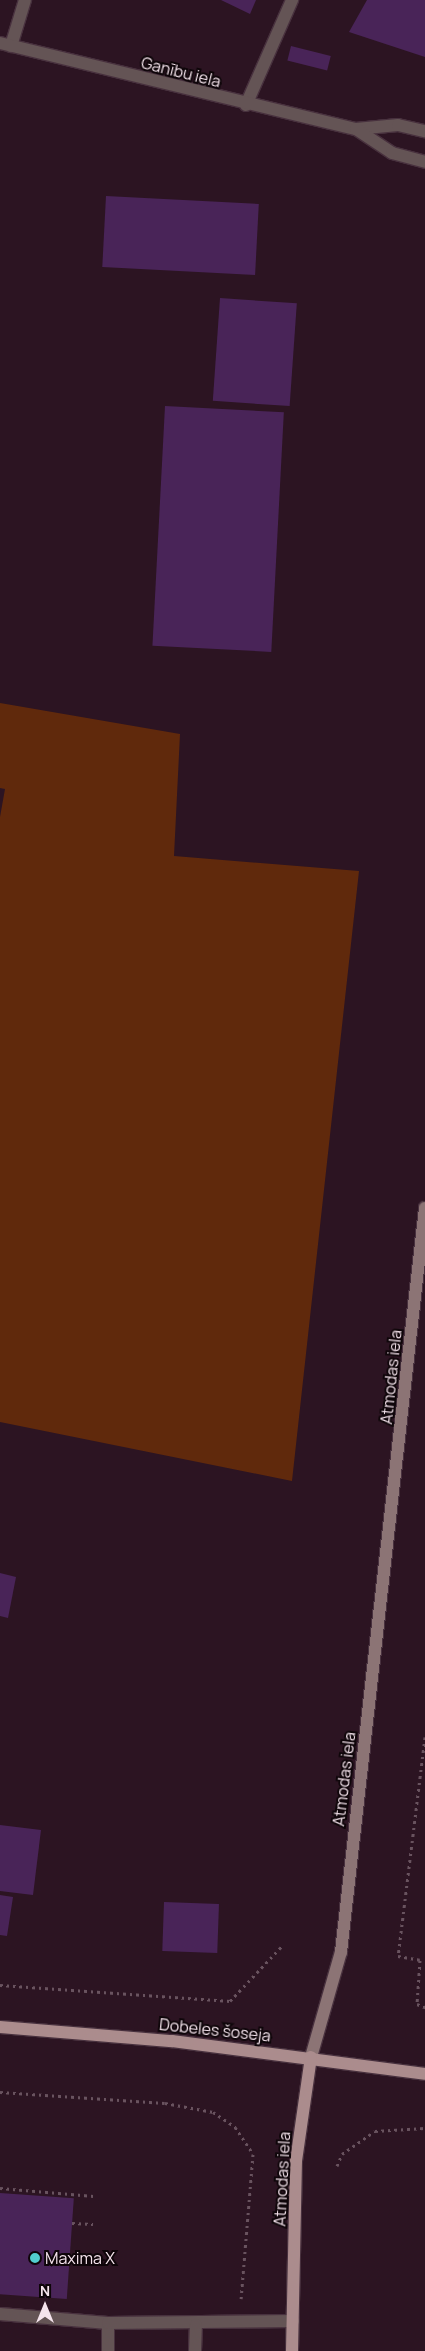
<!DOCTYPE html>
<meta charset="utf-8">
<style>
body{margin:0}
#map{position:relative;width:425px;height:2351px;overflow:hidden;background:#2c1422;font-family:Manrope,sans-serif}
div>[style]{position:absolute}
.green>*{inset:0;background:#60290c}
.building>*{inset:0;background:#492458;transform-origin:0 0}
.path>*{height:3px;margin-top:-1.5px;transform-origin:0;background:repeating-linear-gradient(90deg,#69535f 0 2.5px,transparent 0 6.5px)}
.roads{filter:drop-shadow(1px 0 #48313e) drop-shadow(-1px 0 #48313e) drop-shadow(0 1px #48313e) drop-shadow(0 -1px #48313e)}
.service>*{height:12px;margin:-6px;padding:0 6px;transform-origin:6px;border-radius:6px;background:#645455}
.minor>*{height:12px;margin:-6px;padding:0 6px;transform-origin:6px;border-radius:6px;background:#645455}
.secondary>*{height:12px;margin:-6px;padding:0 6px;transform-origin:6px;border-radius:6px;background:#8c7475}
.primary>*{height:12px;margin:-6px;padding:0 6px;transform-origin:6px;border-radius:6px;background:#ab8c8d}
.dots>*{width:14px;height:14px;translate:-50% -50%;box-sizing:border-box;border:2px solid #0e0509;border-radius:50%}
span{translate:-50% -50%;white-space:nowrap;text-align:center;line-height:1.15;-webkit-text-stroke:4px #0e0509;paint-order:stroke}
.street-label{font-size:16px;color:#f4e3ec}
.poi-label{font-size:16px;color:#f4e3ec}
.left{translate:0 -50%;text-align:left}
.north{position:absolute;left:20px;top:2281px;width:50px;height:50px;-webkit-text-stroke:4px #0e0509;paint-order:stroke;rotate:0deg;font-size:14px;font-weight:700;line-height:20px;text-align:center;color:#f4e3ec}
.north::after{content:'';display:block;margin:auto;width:18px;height:22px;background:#f4e3ec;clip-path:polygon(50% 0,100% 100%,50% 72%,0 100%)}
</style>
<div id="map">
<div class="green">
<i style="clip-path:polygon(0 703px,180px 734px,174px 856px,359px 871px,292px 1481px,0 1422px,0 817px,5px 789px,0 788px)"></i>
</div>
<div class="building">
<i style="clip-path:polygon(221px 0,256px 0,250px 14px)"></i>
<i style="clip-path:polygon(367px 0,425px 0,425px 57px,349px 32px)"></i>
<i style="left:291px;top:46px;width:41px;height:15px;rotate:14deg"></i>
<i style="left:106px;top:196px;width:153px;height:71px;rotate:3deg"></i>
<i style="left:220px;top:298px;width:77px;height:103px;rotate:4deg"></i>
<i style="left:165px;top:406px;width:119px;height:240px;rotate:3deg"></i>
<i style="clip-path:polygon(0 1573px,16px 1577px,8px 1618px,0 1616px)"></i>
<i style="clip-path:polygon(0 1825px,41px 1830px,33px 1895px,0 1891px)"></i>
<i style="clip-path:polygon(0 1895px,13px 1897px,7px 1936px,0 1935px)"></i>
<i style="left:164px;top:1902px;width:55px;height:49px;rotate:2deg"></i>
<i style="left:0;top:2193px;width:74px;height:101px;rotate:4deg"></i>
</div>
<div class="path">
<i style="left:425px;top:1737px;width:221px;rotate:97deg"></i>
<i style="left:398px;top:1956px;width:22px;rotate:10deg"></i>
<i style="left:420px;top:1960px;width:44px;rotate:93.9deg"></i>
<i style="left:417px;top:2004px;width:9px;rotate:21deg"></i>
<i style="left:0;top:1985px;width:231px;rotate:4deg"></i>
<i style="left:230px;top:2001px;width:77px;rotate:-46.6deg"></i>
<i style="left:0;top:2092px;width:165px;rotate:3.8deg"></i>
<i style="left:165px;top:2103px;width:49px;rotate:10.6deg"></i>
<i style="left:213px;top:2112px;width:27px;rotate:34deg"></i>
<i style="left:235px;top:2127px;width:32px;rotate:56deg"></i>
<i style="left:253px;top:2154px;width:145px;rotate:94.7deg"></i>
<i style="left:337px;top:2166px;width:13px;rotate:-67deg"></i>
<i style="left:342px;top:2154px;width:40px;rotate:-34.9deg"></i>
<i style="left:375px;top:2131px;width:50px;rotate:-3.4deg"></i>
<i style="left:0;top:2188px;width:94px;rotate:4.9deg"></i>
<i style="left:72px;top:2223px;width:21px;rotate:3deg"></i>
</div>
<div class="roads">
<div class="service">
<i style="left:11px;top:46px;width:48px;rotate:-73.1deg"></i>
<i style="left:246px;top:105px;width:115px;rotate:-66.3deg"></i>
<i style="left:0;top:2314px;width:108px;rotate:4.8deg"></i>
<i style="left:108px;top:2351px;width:28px;rotate:-90deg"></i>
<i style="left:108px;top:2323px;width:185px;rotate:-0.6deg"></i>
<i style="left:195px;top:2351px;width:26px;rotate:-88deg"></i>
</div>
<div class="minor">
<i style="left:0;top:43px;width:366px;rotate:13.6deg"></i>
<i style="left:356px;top:129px;width:42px;rotate:-5.4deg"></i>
<i style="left:398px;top:125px;width:28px;rotate:13deg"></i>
<i style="left:356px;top:129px;width:43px;rotate:33.7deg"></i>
<i style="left:392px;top:153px;width:34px;rotate:15deg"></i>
</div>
<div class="secondary">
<i style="left:311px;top:2057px;width:109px;rotate:-74.1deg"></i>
<i style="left:341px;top:1952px;width:749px;rotate:-83.56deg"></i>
</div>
<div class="primary">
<i style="left:0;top:2027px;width:173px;rotate:4.7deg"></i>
<i style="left:172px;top:2041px;width:255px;rotate:7.4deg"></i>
<i style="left:292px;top:2351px;width:190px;rotate:-88.8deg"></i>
<i style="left:296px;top:2161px;width:105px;rotate:-81.8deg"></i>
</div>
</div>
<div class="dots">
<i style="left:35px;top:2258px;background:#52cdcf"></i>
</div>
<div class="street-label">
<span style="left:181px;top:72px;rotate:14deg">Ganību iela</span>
<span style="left:391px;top:1377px;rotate:-84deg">Atmodas iela</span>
<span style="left:344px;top:1779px;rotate:-83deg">Atmodas iela</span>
<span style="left:215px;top:2030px;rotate:6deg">Dobeles šoseja</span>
<span style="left:282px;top:2179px;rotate:-87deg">Atmodas iela</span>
</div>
<div class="poi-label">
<span class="left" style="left:45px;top:2258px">Maxima X</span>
</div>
<div class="north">N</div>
</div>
